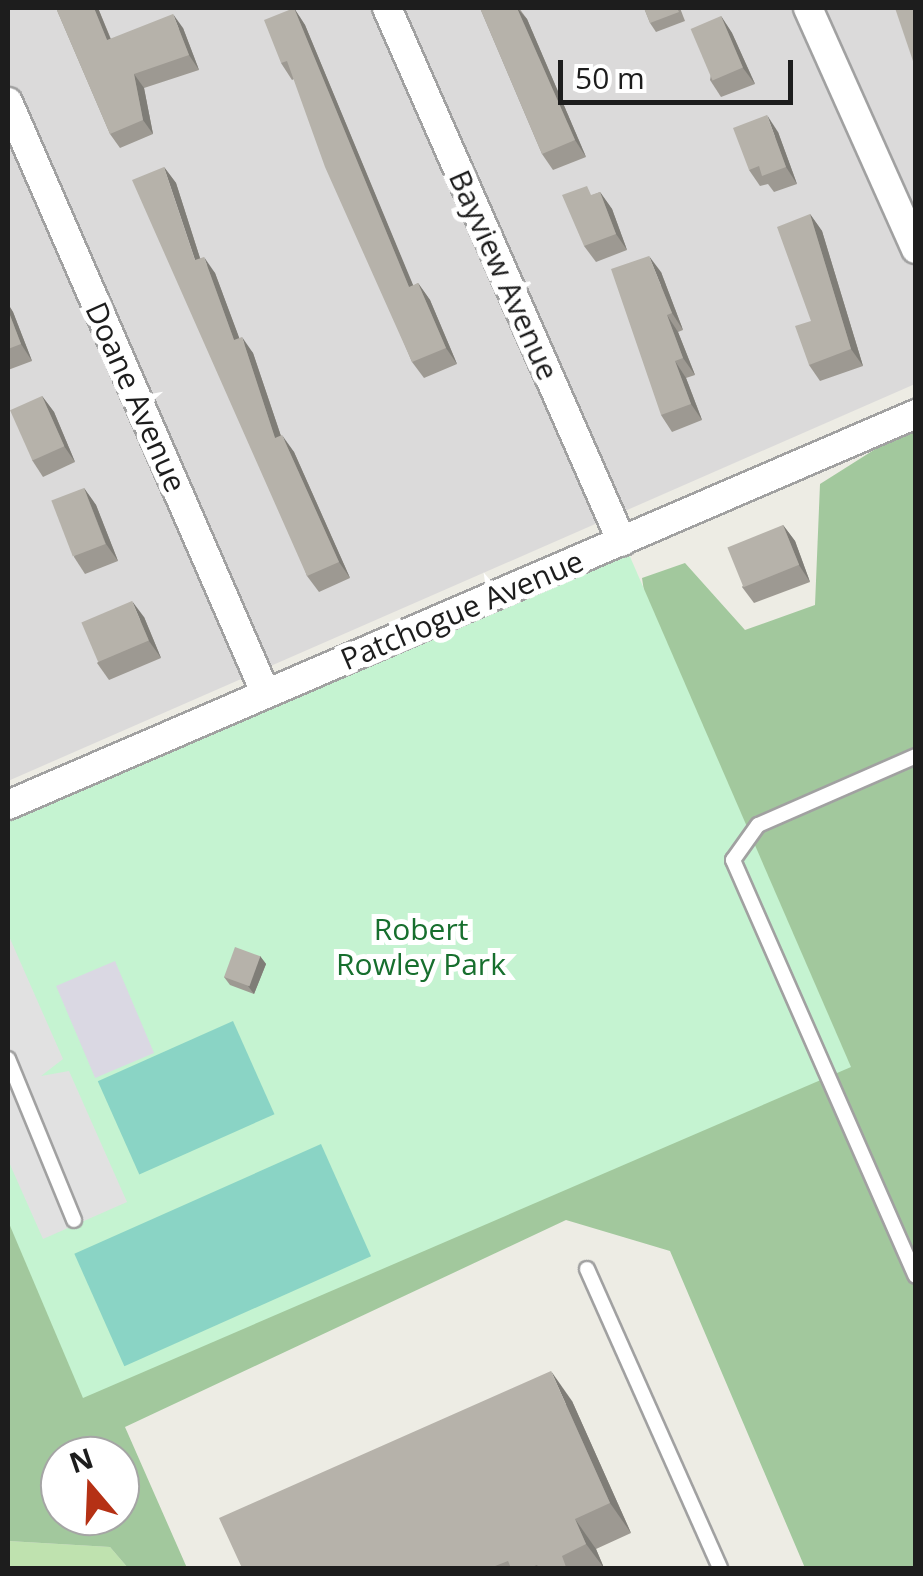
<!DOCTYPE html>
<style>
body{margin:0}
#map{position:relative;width:923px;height:1576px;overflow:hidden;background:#edece4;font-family:"Open Sans",sans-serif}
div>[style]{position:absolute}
.residential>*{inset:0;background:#dbdada}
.grass>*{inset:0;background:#bfe2af}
.forest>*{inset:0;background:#a2c89d}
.park>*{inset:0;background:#c5f3d1}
.pitch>*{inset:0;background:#8ad4c5;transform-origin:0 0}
.parking>*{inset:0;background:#e1e1e1}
.plaza>*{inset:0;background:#dad8e3;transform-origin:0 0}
.roads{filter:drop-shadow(2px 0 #a1a1a1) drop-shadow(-2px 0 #a1a1a1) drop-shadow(0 2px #a1a1a1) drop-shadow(0 -2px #a1a1a1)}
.service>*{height:14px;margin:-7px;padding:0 7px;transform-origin:7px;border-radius:7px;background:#fff}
.minor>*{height:28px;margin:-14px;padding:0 14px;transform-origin:14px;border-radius:14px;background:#fff}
.wall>*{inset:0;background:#9d9992}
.shaded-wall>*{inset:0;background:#7f7d77}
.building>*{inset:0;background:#b6b2aa;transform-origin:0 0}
span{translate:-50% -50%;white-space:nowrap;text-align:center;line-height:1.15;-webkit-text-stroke:10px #fff;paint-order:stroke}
.street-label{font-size:30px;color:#1d1d1d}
.park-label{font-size:30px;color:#176f2e}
.frame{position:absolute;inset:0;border:10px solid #1d1d1d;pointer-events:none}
.north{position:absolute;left:40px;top:1436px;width:100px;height:100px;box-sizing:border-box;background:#fff;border:2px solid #a5a5a5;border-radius:50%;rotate:341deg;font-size:28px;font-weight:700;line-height:40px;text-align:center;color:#1d1d1d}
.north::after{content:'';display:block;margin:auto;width:35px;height:45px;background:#b53115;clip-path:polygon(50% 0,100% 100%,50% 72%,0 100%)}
.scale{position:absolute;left:558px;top:60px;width:235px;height:45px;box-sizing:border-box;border:5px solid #1d1d1d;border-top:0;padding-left:12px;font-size:30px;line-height:35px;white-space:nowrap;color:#1d1d1d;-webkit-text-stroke:8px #fff;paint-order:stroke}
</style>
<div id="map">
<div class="residential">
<i style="clip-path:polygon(8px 8px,915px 8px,915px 384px,8px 781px)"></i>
</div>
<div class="grass">
<i style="clip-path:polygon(8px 1541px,110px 1547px,128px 1568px,8px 1568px)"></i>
</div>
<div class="forest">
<i style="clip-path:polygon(evenodd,915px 424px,915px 1568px,805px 1568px,670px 1251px,566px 1220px,125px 1427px,187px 1568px,128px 1568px,110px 1547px,8px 1541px,8px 1181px,676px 802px,642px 578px,685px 563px,745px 630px,815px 605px,820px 484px,915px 424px,60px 1456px,120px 1456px,120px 1516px,60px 1516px,60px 1456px)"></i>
</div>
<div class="park">
<i style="clip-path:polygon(628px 552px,851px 1067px,83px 1398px,8px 1221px,8px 819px)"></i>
</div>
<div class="pitch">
<i style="left:233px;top:1021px;width:102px;height:148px;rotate:66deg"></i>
<i style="left:321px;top:1144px;width:123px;height:270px;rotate:66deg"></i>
</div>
<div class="parking">
<i style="clip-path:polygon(8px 934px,63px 1059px,41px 1076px,69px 1071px,127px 1202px,43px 1239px,8px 1160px)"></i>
</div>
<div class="plaza">
<i style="left:115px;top:961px;width:100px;height:64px;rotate:67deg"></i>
</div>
<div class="roads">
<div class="service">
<i style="left:916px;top:756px;width:172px;rotate:156.4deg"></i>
<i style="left:758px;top:825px;width:43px;rotate:125.5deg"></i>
<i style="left:733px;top:860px;width:454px;rotate:66.3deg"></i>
<i style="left:8px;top:1059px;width:174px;rotate:67.7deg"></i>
<i style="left:587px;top:1269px;width:327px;rotate:66deg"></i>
</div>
<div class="minor">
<i style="left:387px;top:8px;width:583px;rotate:66.25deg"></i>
<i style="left:808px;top:8px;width:264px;rotate:65.9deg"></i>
<i style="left:8px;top:102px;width:644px;rotate:66.46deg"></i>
<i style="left:8px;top:805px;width:989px;rotate:-23.3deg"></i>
</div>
</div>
<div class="wall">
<i style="clip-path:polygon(56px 8px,98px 8px,111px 39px,183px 28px,199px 70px,144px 88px,153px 134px,120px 148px,110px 134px)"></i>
<i style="clip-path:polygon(294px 8px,305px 25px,413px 286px,418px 283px,430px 300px,457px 364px,424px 378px,412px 362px,294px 79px,292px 80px,281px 63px)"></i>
<i style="clip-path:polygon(480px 8px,519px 8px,527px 19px,586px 157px,553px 170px,542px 154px)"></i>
<i style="clip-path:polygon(644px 8px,680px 8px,685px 21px,656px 32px,650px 23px)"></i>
<i style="clip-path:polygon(721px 16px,732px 33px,755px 84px,721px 97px,710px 80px)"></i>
<i style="clip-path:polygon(778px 132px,797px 184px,774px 192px,768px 184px,760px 186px,749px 170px)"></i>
<i style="clip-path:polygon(164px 167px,176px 183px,200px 258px,215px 273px,239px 338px,253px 353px,281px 436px,294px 452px,350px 578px,319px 592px,307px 576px)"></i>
<i style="clip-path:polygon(600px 192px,612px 209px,627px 250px,596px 262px,584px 246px,593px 195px)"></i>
<i style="clip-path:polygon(810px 214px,822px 231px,863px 366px,820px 381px,809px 365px,811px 321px)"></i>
<i style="clip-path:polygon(661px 272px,683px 330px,678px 332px,695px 375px,686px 378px,702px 420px,672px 432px,661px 415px)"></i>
<i style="clip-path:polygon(8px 304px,13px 312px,32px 361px,8px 370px)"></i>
<i style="clip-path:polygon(42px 396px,54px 412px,75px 462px,43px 477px,32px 460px)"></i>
<i style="clip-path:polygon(84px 488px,96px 505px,118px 561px,85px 574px,74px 557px)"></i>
<i style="clip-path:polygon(783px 525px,795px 541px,810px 582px,754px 603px,742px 587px)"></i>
<i style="clip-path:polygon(144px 617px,161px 658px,109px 680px,97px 663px)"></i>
<i style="clip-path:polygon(260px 956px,266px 964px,254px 994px,230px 985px,224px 977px)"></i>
<i style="clip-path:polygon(572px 1401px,631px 1533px,596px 1549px,604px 1568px,242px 1568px)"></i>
</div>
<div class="shaded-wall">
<i style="clip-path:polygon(94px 8px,98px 8px,117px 55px,107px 40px)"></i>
<i style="clip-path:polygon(294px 8px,305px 25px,421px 304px,409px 287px)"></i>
<i style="clip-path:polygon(517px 8px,527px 19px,586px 157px,575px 140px)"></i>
<i style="clip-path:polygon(173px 14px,183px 28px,199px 70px,189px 55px)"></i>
<i style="clip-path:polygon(721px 16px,732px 33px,755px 84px,743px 68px)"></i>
<i style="clip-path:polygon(134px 74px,144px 88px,153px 134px,143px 120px)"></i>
<i style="clip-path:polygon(767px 115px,778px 132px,797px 184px,786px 167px)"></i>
<i style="clip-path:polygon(164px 167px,176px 183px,206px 277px,195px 260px)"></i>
<i style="clip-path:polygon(600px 192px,612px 209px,627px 250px,616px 234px)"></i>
<i style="clip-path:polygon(810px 214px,822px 231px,863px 366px,851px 349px)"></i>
<i style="clip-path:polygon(649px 256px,661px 272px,683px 330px,672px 313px)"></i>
<i style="clip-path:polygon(204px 257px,215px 273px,246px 356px,234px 340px)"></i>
<i style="clip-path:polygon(418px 283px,430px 300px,457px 364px,446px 348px)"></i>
<i style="clip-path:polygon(8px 304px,13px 312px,32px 361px,21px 344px,8px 310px)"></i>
<i style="clip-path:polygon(667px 315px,678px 332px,695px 375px,683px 358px)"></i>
<i style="clip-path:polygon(242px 337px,253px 353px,287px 454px,275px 438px)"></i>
<i style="clip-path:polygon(675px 361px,686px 378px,702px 420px,691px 404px)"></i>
<i style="clip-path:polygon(42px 396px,54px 412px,75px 462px,64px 446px)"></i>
<i style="clip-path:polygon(282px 435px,294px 452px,350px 578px,339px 562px)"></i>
<i style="clip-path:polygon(84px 488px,96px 505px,118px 561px,106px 544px)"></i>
<i style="clip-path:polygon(783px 525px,795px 541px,810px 582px,799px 565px)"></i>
<i style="clip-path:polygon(132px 601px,144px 617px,161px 658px,149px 641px)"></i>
<i style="clip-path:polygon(260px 956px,266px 964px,254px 994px,248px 986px)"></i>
<i style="clip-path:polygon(551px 1371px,572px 1401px,631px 1533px,610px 1503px)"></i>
<i style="clip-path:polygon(575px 1519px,596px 1549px,604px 1568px,586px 1544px)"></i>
</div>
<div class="building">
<i style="clip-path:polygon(56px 8px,94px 8px,107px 40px,173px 14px,189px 55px,134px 74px,143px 120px,110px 134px)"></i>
<i style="clip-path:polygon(294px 8px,409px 287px,418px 283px,446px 348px,412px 362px,325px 167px,287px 61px,281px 63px,264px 20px)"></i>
<i style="clip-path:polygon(480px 8px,517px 8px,575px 140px,542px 154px)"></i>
<i style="clip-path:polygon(644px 8px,677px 8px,679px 12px,650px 23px)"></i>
<i style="clip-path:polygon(895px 8px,916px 8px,916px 70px)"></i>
<i style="left:721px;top:16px;width:56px;height:33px;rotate:67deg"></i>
<i style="clip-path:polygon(767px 115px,786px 167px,762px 176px,759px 166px,749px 170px,733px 128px)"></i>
<i style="clip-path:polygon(164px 167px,195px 260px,204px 257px,234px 340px,242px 337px,275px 438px,282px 435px,339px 562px,307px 576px,132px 180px)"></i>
<i style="clip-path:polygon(587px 186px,591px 195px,600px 192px,616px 234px,584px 246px,562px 195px)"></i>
<i style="clip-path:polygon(810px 214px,851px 349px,809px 365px,795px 326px,811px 321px,777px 227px)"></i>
<i style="clip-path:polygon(649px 256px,672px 313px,667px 315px,683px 358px,675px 361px,691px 404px,661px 415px,611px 269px)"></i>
<i style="clip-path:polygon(8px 310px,21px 344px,8px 349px)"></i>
<i style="left:42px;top:396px;width:55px;height:35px;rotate:66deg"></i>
<i style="left:84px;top:488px;width:60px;height:35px;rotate:69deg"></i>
<i style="left:783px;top:525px;width:43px;height:60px;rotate:68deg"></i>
<i style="left:132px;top:601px;width:43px;height:55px;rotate:67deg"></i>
<i style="left:235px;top:947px;width:27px;height:32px;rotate:20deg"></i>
<i style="clip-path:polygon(551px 1371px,610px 1503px,575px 1519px,586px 1544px,562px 1556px,566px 1567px,562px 1568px,539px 1568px,537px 1565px,529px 1568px,511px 1568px,508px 1561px,490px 1568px,242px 1568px,219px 1518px)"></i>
</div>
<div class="street-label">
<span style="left:504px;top:275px;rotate:66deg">Bayview Avenue</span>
<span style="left:136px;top:397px;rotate:66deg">Doane Avenue</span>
<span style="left:462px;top:610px;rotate:-23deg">Patchogue Avenue</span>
</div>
<div class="park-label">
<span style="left:421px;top:946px">Robert<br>Rowley Park</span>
</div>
<div class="frame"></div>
<div class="north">N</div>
<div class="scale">50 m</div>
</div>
